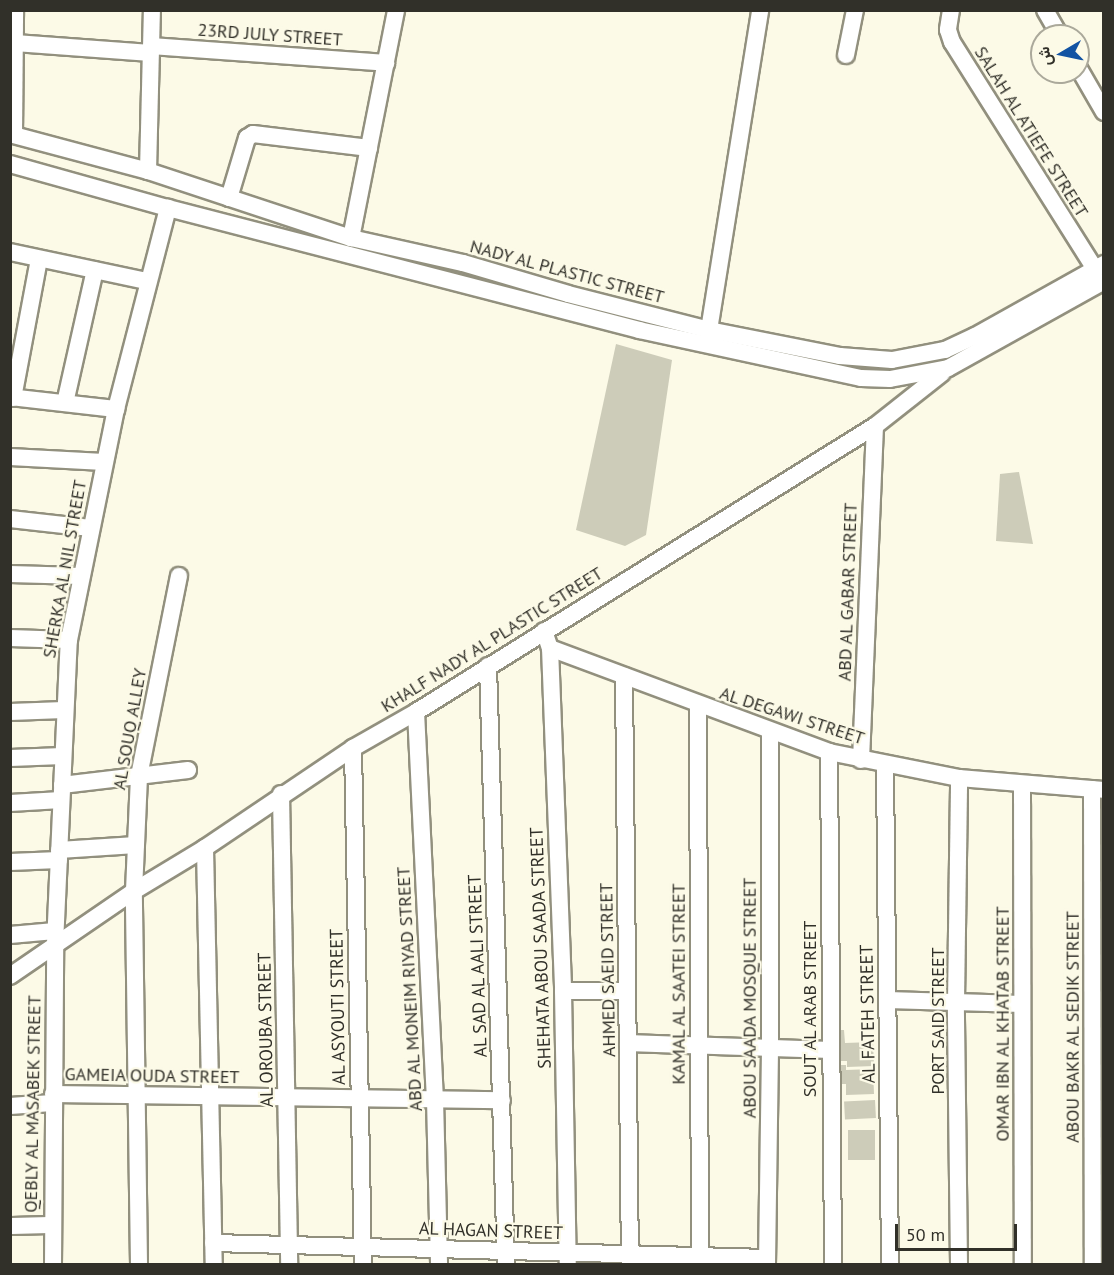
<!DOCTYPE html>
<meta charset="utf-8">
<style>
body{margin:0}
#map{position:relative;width:1114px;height:1275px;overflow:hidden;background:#fcfae7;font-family:"PT Sans",Vazirmatn,sans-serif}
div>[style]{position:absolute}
.building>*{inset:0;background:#cdccb9;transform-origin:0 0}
.roads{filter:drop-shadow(2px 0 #92907e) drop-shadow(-2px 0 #92907e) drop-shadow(0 2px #92907e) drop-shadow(0 -2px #92907e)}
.minor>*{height:16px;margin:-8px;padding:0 8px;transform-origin:8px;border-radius:8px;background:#fff}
span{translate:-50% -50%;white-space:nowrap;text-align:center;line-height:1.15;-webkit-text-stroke:4.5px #fcfae7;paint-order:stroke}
.street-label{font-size:18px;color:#313029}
.frame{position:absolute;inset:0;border:12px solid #313029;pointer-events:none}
.north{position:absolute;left:1030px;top:24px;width:60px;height:60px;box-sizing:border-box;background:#fcfae7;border:2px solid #aba99b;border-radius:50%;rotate:261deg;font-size:16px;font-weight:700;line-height:24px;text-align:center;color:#313029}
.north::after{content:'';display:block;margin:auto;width:21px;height:27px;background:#1253a3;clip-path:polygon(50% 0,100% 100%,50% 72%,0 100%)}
.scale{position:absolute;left:895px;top:1224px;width:122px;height:27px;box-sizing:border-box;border:3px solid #313029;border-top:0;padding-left:8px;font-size:18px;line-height:21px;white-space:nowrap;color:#313029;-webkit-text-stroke:4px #fcfae7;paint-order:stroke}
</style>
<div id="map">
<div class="building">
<i style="clip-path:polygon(616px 344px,672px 360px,646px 535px,625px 546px,576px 530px)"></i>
<i style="clip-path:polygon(1019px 472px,1033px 544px,996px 541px,1000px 474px)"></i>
<i style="clip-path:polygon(827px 1030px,844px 1030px,845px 1043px,873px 1042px,874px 1066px,847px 1067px,847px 1061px,827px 1061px)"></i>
<i style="clip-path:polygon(826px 1065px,846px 1065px,846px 1070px,873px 1069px,874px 1094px,846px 1095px,846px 1084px,826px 1084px)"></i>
<i style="left:875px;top:1100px;width:18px;height:31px;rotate:87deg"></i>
<i style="left:848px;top:1130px;width:27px;height:30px"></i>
</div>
<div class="roads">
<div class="minor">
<i style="left:951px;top:10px;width:20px;rotate:99deg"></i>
<i style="left:948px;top:30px;width:13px;rotate:72deg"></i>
<i style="left:952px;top:42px;width:268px;rotate:57.8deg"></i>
<i style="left:1045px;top:10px;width:30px;rotate:60deg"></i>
<i style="left:15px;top:43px;width:136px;rotate:4.2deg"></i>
<i style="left:151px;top:46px;width:236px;rotate:4.1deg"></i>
<i style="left:846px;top:55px;width:46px;rotate:-78.7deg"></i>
<i style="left:1078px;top:67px;width:52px;rotate:60deg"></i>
<i style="left:10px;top:134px;width:143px;rotate:15deg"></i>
<i style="left:148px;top:171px;width:214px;rotate:18.3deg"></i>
<i style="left:351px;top:238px;width:115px;rotate:12.6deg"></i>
<i style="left:463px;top:263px;width:109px;rotate:16.4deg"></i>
<i style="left:568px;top:294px;width:146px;rotate:14.3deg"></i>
<i style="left:709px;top:330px;width:134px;rotate:11.2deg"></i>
<i style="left:840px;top:356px;width:52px;rotate:4.4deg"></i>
<i style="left:892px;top:360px;width:54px;rotate:-10.7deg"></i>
<i style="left:945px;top:350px;width:33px;rotate:-25deg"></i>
<i style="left:975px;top:336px;width:148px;rotate:-29.2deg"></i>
<i style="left:14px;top:135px;width:125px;rotate:-89.5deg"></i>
<i style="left:10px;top:164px;width:164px;rotate:15.6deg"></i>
<i style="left:168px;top:208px;width:487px;rotate:14.5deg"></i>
<i style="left:639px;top:330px;width:227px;rotate:12.2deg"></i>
<i style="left:861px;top:378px;width:29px;rotate:2deg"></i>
<i style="left:890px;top:379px;width:59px;rotate:-10.7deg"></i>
<i style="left:948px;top:368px;width:179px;rotate:-29.1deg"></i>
<i style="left:148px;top:171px;width:161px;rotate:-88.6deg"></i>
<i style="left:229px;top:198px;width:63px;rotate:-73.3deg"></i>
<i style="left:247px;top:138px;width:7px;rotate:-34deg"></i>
<i style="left:253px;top:134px;width:117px;rotate:6.9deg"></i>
<i style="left:351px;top:238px;width:232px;rotate:-78.8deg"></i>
<i style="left:10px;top:252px;width:140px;rotate:12deg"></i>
<i style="left:709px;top:330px;width:324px;rotate:-80.9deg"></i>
<i style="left:10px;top:397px;width:107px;rotate:6.5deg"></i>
<i style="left:13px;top:398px;width:141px;rotate:-79.4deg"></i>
<i style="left:65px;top:403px;width:136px;rotate:-77.3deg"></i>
<i style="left:10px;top:457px;width:94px;rotate:3deg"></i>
<i style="left:10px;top:519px;width:81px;rotate:6.4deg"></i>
<i style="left:10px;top:574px;width:71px;rotate:1.6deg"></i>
<i style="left:544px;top:631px;width:18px;rotate:71deg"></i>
<i style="left:550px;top:648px;width:343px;rotate:87.8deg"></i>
<i style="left:563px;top:991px;width:273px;rotate:89deg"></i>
<i style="left:10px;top:638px;width:59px;rotate:1.9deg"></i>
<i style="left:550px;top:648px;width:298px;rotate:20.4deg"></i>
<i style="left:829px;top:752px;width:133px;rotate:11.3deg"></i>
<i style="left:959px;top:778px;width:145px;rotate:4.7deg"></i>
<i style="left:488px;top:666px;width:598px;rotate:88.28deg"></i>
<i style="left:624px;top:676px;width:588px;rotate:89.42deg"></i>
<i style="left:698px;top:704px;width:560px;rotate:89.8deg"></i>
<i style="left:10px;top:712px;width:54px;rotate:-2.1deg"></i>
<i style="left:416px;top:712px;width:387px;rotate:87.2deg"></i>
<i style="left:435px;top:1099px;width:165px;rotate:88.6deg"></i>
<i style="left:353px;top:748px;width:516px;rotate:88.89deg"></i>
<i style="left:829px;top:752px;width:512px;rotate:89.55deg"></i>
<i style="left:10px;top:758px;width:53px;rotate:-2.2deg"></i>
<i style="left:861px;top:760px;width:334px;rotate:-87.6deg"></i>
<i style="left:885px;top:764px;width:500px;rotate:89.43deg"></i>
<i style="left:1022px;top:784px;width:480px;rotate:89.9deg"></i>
<i style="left:62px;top:785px;width:127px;rotate:-6.8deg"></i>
<i style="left:1092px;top:789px;width:475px;rotate:89.9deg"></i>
<i style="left:281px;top:794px;width:470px;rotate:89deg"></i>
<i style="left:10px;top:803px;width:51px;rotate:-3.4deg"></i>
<i style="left:205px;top:848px;width:416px;rotate:88.8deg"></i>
<i style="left:59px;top:850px;width:77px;rotate:-3.7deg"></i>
<i style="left:10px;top:862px;width:49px;rotate:-2.3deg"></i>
<i style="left:10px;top:935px;width:45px;rotate:-5.1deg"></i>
<i style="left:10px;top:976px;width:150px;rotate:-34.4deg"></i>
<i style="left:134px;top:891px;width:83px;rotate:-31.2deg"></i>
<i style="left:205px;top:848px;width:179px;rotate:-34deg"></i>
<i style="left:353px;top:748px;width:73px;rotate:-29.7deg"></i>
<i style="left:416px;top:712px;width:541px;rotate:-31.93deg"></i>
<i style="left:875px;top:426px;width:85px;rotate:-38.3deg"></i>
<i style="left:563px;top:991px;width:64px"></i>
<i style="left:887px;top:1000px;width:135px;rotate:1.7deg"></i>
<i style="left:628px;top:1043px;width:202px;rotate:2deg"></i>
<i style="left:53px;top:1094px;width:449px;rotate:0.8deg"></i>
<i style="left:10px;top:1106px;width:42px;rotate:-4.1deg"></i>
<i style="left:10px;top:1226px;width:41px;rotate:-1.4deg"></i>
<i style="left:213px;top:1243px;width:554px;rotate:1.55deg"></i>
<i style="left:53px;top:1264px;width:320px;rotate:-89.6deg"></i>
<i style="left:55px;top:944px;width:304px;rotate:-87.4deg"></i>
<i style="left:69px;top:640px;width:236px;rotate:-78.5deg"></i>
<i style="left:116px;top:409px;width:208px;rotate:-75.5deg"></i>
<i style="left:139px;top:1264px;width:373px;rotate:-90.8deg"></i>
<i style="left:134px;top:891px;width:115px;rotate:-87.5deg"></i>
<i style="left:139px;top:776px;width:204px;rotate:-78.7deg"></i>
<i style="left:767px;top:1264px;width:216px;rotate:-89.2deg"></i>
<i style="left:770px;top:1048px;width:316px;rotate:-90deg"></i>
<i style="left:959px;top:1264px;width:262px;rotate:-90.7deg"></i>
<i style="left:956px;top:1002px;width:224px;rotate:-89.2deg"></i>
</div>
</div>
<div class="street-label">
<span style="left:270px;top:35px;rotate:4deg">23RD JULY STREET</span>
<span style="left:1031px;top:132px;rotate:58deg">SALAH AL ATIEFE STREET</span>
<span style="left:567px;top:272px;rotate:15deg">NADY AL PLASTIC STREET</span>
<span style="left:65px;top:569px;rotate:-80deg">SHERKA AL NIL STREET</span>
<span style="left:848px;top:592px;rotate:-88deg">ABD AL GABAR STREET</span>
<span style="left:492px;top:640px;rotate:-32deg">KHALF NADY AL PLASTIC STREET</span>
<span style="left:792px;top:716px;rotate:18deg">AL DEGAWI STREET</span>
<span style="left:130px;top:729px;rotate:-80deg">AL SOUQ ALLEY</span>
<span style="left:541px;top:948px;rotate:-92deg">SHEHATA ABOU SAADA STREET</span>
<span style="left:478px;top:966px;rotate:-92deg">AL SAD AL AALI STREET</span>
<span style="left:608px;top:970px;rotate:-91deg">AHMED SAEID STREET</span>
<span style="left:679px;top:984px;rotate:-90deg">KAMAL AL SAATEI STREET</span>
<span style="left:410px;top:989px;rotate:-93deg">ABD AL MONEIM RIYAD STREET</span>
<span style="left:750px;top:998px;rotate:-90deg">ABOU SAADA MOSQUE STREET</span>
<span style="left:338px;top:1007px;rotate:-91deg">AL ASYOUTI STREET</span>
<span style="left:810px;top:1009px;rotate:-90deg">SOUT AL ARAB STREET</span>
<span style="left:868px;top:1014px;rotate:-91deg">AL FATEH STREET</span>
<span style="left:938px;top:1021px;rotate:-90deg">PORT SAID STREET</span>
<span style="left:1003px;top:1024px;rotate:-90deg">OMAR IBN AL KHATAB STREET</span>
<span style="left:1073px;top:1027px;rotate:-90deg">ABOU BAKR AL SEDIK STREET</span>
<span style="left:266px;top:1030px;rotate:-91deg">AL OROUBA STREET</span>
<span style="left:152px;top:1076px;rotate:1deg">GAMEIA OUDA STREET</span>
<span style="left:33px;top:1104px;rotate:-89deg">QEBLY AL MASABEK STREET</span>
<span style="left:491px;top:1231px;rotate:2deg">AL HAGAN STREET</span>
</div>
<div class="frame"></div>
<div class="north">ش</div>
<div class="scale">50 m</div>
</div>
